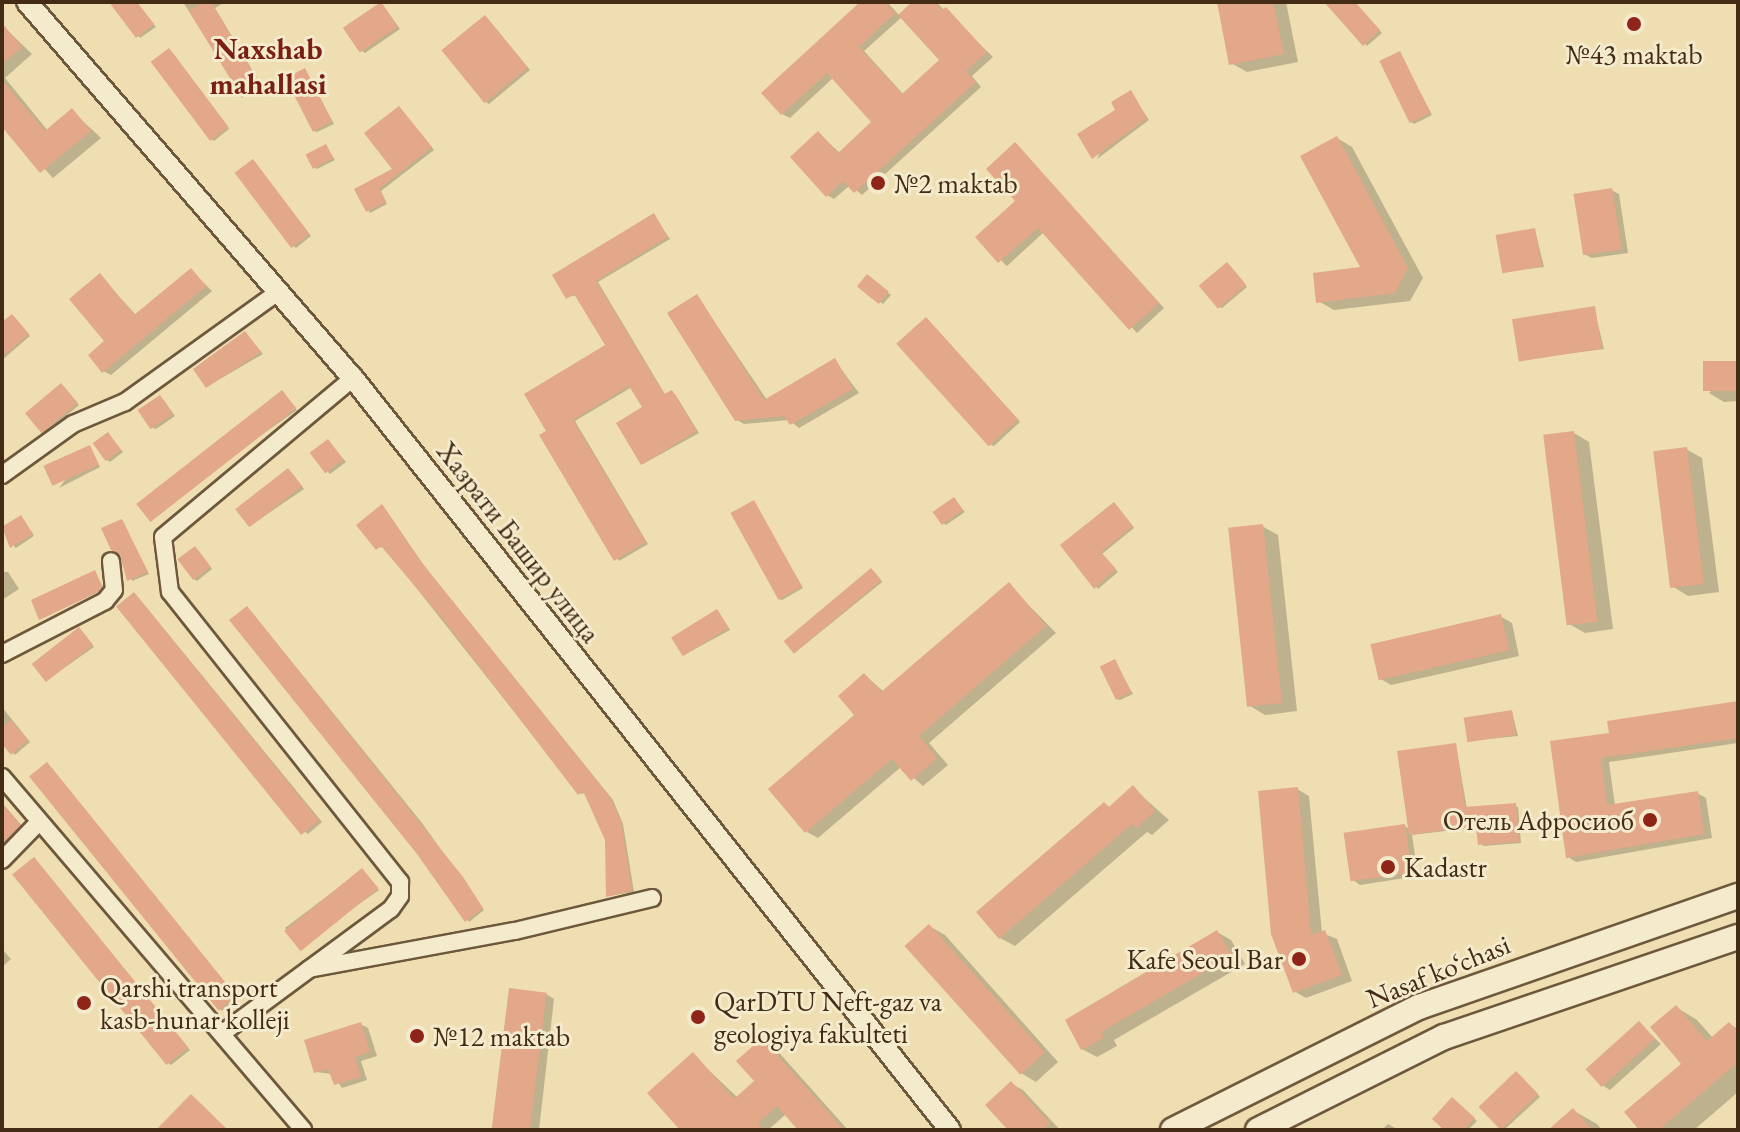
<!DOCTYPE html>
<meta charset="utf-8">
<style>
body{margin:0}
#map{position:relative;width:1740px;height:1132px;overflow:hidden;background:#eedeb1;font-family:"EB Garamond",serif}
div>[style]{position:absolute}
.shadow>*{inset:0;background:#0003;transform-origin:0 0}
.building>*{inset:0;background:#e3a78a;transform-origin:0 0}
.roads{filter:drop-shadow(2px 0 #6e583c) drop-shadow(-2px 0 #6e583c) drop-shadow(0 2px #6e583c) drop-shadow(0 -2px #6e583c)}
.minor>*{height:16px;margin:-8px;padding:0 8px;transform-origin:8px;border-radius:8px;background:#f4eacc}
.tertiary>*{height:20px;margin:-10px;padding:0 10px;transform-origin:10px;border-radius:10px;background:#f4eacc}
.secondary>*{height:24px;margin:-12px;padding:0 12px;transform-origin:12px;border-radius:12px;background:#f4eacc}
.dots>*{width:22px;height:22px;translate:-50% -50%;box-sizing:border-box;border:4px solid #f4eacc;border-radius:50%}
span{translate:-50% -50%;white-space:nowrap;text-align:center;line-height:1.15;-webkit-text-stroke:6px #f4eacc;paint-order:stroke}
.poi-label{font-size:28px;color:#432b15}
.left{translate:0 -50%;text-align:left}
.right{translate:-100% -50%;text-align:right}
.street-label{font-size:28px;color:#432b15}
.neighbourhood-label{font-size:30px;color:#7a1f14;font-weight:700}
.frame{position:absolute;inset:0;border:4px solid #432b15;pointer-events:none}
</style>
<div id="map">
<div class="shadow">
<i style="clip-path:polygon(110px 2px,136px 2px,156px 27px,140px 38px)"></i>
<i style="clip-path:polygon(183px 2px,225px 2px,215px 8px,263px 88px,243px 97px)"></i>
<i style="clip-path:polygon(evenodd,863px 2px,887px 2px,900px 16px,915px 2px,936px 2px,993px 57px,972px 76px,981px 87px,862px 195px,850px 185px,834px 199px,827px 195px,819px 134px,840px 153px,874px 122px,834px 77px,790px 118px,782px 114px,863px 2px,902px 17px,941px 60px,904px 95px,864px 51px,902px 17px)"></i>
<i style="clip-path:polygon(1219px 2px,1286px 2px,1298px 62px,1247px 72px,1231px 63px)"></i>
<i style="clip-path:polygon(1325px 2px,1353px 2px,1382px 33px,1367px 46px)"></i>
<i style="clip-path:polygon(383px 5px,400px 29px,365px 53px,362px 51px)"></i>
<i style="clip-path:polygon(488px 19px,530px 70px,489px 104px,486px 102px)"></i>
<i style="clip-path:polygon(2px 25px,32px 54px,5px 78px,48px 131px,72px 111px,101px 138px,53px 178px,2px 123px)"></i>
<i style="clip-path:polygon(172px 52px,229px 129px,214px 141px,211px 139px)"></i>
<i style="clip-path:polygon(1400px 53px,1432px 115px,1414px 124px,1411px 122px)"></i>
<i style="clip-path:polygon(305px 70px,334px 124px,317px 132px,314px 131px)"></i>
<i style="clip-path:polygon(1131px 93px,1149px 120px,1097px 159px,1118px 110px)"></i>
<i style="clip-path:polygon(400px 108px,434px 150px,381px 191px,387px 204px,370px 213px,356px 190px,395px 170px)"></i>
<i style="clip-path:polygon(1337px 138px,1352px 147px,1423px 278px,1410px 301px,1334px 310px,1318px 301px,1363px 269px)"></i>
<i style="clip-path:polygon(1016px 145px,1164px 308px,1137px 333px,1044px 232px,1007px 266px,978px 238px,1018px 202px)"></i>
<i style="clip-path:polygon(326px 146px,335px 160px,317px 169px,314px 167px)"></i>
<i style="clip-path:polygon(253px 162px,311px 236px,296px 248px,293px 246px)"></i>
<i style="clip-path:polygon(1611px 190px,1619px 194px,1628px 253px,1592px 258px,1584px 254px)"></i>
<i style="clip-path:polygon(654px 216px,670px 239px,598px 282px,666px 396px,675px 394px,699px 433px,643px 464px,645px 408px,632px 387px,575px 421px,648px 544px,619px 561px,549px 432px,608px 346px,577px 295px,568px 297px)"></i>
<i style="clip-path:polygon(1535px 230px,1544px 267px,1504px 272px)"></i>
<i style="clip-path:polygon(1230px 266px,1247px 287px,1222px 308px,1219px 307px)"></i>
<i style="clip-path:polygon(191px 270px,212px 291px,111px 375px,103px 371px,107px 342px,100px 276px,137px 316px)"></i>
<i style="clip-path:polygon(870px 278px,891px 295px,883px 304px,880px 302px)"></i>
<i style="clip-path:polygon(697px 296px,767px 400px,835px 361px,859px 393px,799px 428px,789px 420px,744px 424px,737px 420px)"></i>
<i style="clip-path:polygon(1594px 308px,1604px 349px,1521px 360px)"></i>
<i style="clip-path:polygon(15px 318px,30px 336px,2px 360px,2px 325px)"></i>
<i style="clip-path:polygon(929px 321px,1020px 422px,994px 446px,991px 445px)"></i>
<i style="clip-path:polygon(245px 333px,263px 354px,208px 386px)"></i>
<i style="clip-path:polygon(1738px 363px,1738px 401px,1724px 402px,1709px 393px)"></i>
<i style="clip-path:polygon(64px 387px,79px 405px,46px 433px,43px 432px)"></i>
<i style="clip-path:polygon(283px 393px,297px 410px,151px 513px)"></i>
<i style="clip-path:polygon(163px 399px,175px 416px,156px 429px,153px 428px)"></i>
<i style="clip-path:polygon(1574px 433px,1589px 442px,1613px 629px,1585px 633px,1569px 624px)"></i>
<i style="clip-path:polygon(108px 434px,123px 452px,110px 462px,107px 460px)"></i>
<i style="clip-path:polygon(328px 441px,346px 462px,330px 474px,328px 472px)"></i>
<i style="clip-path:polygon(90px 447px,100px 467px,59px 488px)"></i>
<i style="clip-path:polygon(1686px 449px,1702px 458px,1719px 592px,1688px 596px,1672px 586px)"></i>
<i style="clip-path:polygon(291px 472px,304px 489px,250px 526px)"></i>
<i style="clip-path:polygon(954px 500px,965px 512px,946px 525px,943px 523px)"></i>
<i style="clip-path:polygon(754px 503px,803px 588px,782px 600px,779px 599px)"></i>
<i style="clip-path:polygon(383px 506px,425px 567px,613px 800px,623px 824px,634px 892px,608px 896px,607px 840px,586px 793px,579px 794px,384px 547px,377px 548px)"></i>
<i style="clip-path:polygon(1117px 506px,1134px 528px,1102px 554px,1118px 572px,1098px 589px,1062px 546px)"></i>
<i style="left:21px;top:517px;width:23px;height:22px;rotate:56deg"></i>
<i style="clip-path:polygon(122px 521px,149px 574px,132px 581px,122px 554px)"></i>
<i style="clip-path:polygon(1262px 526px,1278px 535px,1297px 711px,1265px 715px,1250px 706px)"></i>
<i style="clip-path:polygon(198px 550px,212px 569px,197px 581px,194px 579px)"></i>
<i style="clip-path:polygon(2px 572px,8px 572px,19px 589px,2px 600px)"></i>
<i style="clip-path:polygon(95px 572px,104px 589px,41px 619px)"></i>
<i style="left:874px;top:572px;width:13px;height:112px;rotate:51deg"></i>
<i style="clip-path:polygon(1009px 585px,1056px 633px,929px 743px,948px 765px,923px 786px,901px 767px,818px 838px,807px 832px,857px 715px,865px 675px,884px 692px)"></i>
<i style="clip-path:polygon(137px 596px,322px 822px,308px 834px,305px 832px)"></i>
<i style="clip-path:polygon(250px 610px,422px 823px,484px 910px,469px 922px)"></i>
<i style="clip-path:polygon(717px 611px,730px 630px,684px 655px)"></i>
<i style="clip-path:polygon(1500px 616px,1512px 623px,1519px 656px,1391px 685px,1379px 678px)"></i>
<i style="clip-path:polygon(82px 632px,94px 647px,47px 680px)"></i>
<i style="clip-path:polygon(1115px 662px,1133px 694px,1120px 700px,1117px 699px)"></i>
<i style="clip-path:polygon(1738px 703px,1738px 743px,1609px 762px,1615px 806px,1697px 793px,1706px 798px,1712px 838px,1576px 862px,1568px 857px,1553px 742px,1611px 735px)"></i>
<i style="clip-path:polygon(2px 707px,30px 742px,15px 755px,2px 740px)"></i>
<i style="clip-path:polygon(1512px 712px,1518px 736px,1469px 741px)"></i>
<i style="clip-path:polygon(1456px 745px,1467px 809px,1518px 807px,1521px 843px,1483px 846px,1479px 827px,1412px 835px,1418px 876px,1360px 885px,1353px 880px,1404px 826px,1410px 829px)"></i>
<i style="clip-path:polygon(50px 766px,237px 998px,222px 1011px,220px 1009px)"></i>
<i style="clip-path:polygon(1133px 788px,1169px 820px,1152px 835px,1147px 832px,1015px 946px,1000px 938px,1105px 804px,1111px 808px)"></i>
<i style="clip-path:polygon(1297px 789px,1309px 796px,1322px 933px,1337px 939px,1352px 981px,1306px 998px,1294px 991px)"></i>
<i style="clip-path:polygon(2px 803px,23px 827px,2px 846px)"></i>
<i style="clip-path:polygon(37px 861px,190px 1050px,171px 1065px,168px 1063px)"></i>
<i style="clip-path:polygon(362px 870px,379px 890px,299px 946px,285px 928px)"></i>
<i style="clip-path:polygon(929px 926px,945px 935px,1058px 1062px,1036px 1082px,1021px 1073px)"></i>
<i style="clip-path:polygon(1217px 932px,1231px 940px,1245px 964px,1114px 1040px,1117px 1046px,1097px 1057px,1082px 1049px,1068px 1021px)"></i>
<i style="clip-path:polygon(2px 949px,11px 959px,2px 967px)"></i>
<i style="clip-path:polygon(546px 994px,554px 999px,539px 1130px,495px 1130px)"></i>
<i style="clip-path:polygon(1676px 1007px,1697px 1020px,1713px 1038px,1729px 1024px,1738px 1029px,1738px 1092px,1694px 1130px,1642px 1130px,1684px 1064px)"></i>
<i style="clip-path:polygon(1639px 1023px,1661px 1044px,1610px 1090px,1602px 1085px)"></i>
<i style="clip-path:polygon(360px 1024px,368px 1028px,377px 1056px,361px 1061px,367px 1080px,342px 1088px,332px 1074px,316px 1072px)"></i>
<i style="clip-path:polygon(762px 1040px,774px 1047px,848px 1130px,801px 1130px,786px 1114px,768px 1130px,683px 1130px,693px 1055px,738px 1098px,757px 1081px)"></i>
<i style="clip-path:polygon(1519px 1075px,1540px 1097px,1504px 1130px,1480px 1106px)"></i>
<i style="clip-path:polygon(1011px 1084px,1023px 1090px,1060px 1130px,1011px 1130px)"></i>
<i style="clip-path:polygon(1456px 1101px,1477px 1121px,1468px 1130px,1447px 1130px)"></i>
<i style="clip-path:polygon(1574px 1111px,1597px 1124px,1602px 1130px,1551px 1130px)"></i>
<i style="clip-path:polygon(1388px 1124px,1395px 1128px,1397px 1130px,1382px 1130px)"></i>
</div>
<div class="building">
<i style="clip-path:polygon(109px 2px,137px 2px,154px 24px,136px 38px)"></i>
<i style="clip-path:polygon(203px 2px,211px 2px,261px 86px,242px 98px,189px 11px)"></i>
<i style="left:381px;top:2px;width:30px;height:46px;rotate:56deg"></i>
<i style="clip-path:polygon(860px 2px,885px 2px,895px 13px,859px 47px,902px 94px,939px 60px,898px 15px,912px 2px,934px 2px,942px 10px,946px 7px,987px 52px,966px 71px,976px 82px,854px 193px,843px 181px,826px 197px,790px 157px,818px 131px,838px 153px,871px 122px,827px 73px,781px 115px,761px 93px)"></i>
<i style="clip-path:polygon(1217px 2px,1273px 2px,1284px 54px,1229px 65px)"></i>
<i style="clip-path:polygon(1324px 2px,1355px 2px,1380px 30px,1363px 46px)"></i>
<i style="left:485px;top:15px;width:68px;height:56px;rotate:51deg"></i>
<i style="clip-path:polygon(2px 23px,22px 47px,2px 64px)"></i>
<i style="left:169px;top:48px;width:99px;height:23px;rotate:53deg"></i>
<i style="left:1400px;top:51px;width:69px;height:23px;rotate:64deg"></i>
<i style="left:305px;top:68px;width:60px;height:22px;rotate:63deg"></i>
<i style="clip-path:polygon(2px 80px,45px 131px,72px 108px,91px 131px,40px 173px,2px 127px)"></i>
<i style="clip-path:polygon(1131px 90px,1147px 118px,1092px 159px,1077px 134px,1115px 110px,1111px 102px)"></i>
<i style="clip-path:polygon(399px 106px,432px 147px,379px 189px,386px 202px,366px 212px,354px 189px,392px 169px,364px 133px)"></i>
<i style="clip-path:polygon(1337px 136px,1408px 268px,1395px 293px,1316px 303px,1313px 273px,1360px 267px,1300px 156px)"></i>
<i style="clip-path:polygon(1015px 142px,1159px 303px,1129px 330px,1038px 228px,998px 263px,975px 237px,1015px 201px,986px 169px)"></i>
<i style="left:326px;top:144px;width:16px;height:23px;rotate:63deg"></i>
<i style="left:253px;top:159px;width:94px;height:23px;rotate:53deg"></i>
<i style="left:1612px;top:188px;width:62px;height:39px;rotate:81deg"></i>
<i style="clip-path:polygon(654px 213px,668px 237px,596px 281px,664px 394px,672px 390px,697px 431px,641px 465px,616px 423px,642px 407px,629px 386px,573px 420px,646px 542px,614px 561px,539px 435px,546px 431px,524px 394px,605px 345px,574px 294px,566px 299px,552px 275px)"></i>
<i style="left:1535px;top:228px;width:39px;height:40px;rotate:80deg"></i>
<i style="left:1227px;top:262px;width:30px;height:37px;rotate:50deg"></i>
<i style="clip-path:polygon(191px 268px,206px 286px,102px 373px,88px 355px,104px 341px,69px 299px,100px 273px,134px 315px)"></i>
<i style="left:867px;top:274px;width:28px;height:16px;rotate:39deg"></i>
<i style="clip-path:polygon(697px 294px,764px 400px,835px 358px,853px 389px,790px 425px,784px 416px,735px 421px,667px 313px)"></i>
<i style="left:1595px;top:306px;width:43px;height:84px;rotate:81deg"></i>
<i style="clip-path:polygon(12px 314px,29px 334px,2px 357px,2px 322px)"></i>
<i style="left:926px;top:317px;width:138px;height:40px;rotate:48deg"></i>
<i style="clip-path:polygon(245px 331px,261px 352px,206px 388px,193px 369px)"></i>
<i style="left:1738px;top:361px;width:30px;height:35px;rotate:90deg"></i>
<i style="left:61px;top:383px;width:26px;height:47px;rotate:50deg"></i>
<i style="left:282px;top:390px;width:23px;height:185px;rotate:52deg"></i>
<i style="left:160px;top:395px;width:23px;height:27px;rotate:56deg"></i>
<i style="left:1574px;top:431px;width:192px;height:31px;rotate:83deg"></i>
<i style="left:108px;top:432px;width:22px;height:19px;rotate:54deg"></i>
<i style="left:328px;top:439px;width:26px;height:23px;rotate:53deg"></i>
<i style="left:90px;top:445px;width:22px;height:51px;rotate:66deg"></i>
<i style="left:1687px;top:447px;width:138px;height:34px;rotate:83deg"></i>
<i style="left:288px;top:468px;width:23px;height:67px;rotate:52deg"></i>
<i style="left:954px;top:497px;width:16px;height:26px;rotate:55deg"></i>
<i style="left:754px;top:500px;width:99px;height:27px;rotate:61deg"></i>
<i style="clip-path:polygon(1114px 502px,1133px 526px,1101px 552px,1116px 569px,1094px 589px,1060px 545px)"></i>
<i style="clip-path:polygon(382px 504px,422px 563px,610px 797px,621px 821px,632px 891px,606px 897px,605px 840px,583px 791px,578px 795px,446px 623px,381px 546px,376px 550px,356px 525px)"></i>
<i style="clip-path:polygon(21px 515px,33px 534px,10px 548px,2px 527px)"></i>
<i style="clip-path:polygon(122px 519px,148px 572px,127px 581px,120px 555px,111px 550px,101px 528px)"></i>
<i style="left:1263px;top:524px;width:180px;height:35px;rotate:84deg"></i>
<i style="left:195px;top:546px;width:26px;height:22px;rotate:53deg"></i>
<i style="left:871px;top:568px;width:16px;height:114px;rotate:50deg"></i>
<i style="clip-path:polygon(95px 570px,102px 587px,98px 592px,39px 620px,31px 600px)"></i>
<i style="clip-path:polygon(1009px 582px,1046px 626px,919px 736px,937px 758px,911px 781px,892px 759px,805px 833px,768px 789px,854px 715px,838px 696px,864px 673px,881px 692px)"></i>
<i style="left:134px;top:592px;width:294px;height:23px;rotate:51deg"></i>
<i style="clip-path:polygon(247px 606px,463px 877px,483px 908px,465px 922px,417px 854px,229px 620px)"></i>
<i style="left:717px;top:609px;width:22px;height:54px;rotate:58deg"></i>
<i style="left:1501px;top:614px;width:37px;height:134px;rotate:77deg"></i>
<i style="left:79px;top:627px;width:23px;height:60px;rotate:52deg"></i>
<i style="left:1115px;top:659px;width:37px;height:17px;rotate:64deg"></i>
<i style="clip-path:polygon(1738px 701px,1738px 738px,1601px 758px,1607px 805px,1698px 791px,1704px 834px,1566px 858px,1550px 741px,1609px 733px,1607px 721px)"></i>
<i style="left:1512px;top:710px;width:25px;height:49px;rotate:81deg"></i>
<i style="clip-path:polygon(11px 720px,28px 740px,11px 755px,2px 744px,2px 727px)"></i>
<i style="clip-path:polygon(1456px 743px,1465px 807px,1516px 803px,1519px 842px,1478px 845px,1476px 826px,1409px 835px,1397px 751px)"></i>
<i style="left:47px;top:762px;width:301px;height:23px;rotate:51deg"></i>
<i style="clip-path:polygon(1133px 785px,1155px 811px,1136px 828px,1132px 824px,999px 939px,976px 912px,1104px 802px,1109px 807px)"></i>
<i style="clip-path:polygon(1298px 787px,1311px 935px,1325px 930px,1342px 975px,1293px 993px,1271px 934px,1258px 791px)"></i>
<i style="clip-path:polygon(2px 803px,21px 825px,2px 844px)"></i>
<i style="left:1405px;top:824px;width:49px;height:62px;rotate:82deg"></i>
<i style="left:34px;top:857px;width:245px;height:28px;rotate:51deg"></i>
<i style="left:362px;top:868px;width:26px;height:100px;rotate:51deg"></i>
<i style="left:929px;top:924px;width:173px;height:33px;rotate:48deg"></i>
<i style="clip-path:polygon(1217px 930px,1232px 956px,1101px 1032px,1104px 1038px,1081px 1050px,1065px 1020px)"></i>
<i style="left:509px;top:988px;width:38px;height:143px;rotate:7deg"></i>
<i style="clip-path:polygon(1676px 1005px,1707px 1041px,1729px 1022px,1738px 1032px,1738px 1062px,1659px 1130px,1639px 1130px,1624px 1112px,1681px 1064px,1650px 1027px)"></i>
<i style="left:1639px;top:1021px;width:24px;height:72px;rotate:48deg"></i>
<i style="clip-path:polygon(361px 1022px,370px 1052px,355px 1057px,361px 1077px,334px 1085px,328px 1069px,314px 1073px,304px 1040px)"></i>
<i style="clip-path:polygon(762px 1038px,844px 1130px,798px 1130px,777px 1106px,758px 1123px,764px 1130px,680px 1130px,647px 1093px,693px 1052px,734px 1099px,754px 1081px,736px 1061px)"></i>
<i style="left:1516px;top:1071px;width:32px;height:52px;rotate:46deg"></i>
<i style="clip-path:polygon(1011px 1081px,1050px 1123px,1043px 1130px,1008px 1130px,985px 1105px)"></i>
<i style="clip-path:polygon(191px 1094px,228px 1130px,156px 1130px)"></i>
<i style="clip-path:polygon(1452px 1097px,1475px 1118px,1464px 1130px,1444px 1130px,1432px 1119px)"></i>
<i style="clip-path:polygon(1573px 1108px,1592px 1130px,1548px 1130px)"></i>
</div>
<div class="roads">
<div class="minor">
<i style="left:2px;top:475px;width:87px;rotate:-35.7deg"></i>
<i style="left:73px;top:424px;width:56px;rotate:-22.9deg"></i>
<i style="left:125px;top:402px;width:188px;rotate:-35.7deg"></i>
<i style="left:2px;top:654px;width:116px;rotate:-27.2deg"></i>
<i style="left:105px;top:601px;width:14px;rotate:-51deg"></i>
<i style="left:114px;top:590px;width:29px;rotate:-96deg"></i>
<i style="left:2px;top:777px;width:464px;rotate:49.5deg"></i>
<i style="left:2px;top:860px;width:50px;rotate:-45.8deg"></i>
<i style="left:309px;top:969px;width:209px;rotate:-10.5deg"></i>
<i style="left:515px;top:931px;width:141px;rotate:-13.5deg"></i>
<i style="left:224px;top:1032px;width:207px;rotate:-36.4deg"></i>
<i style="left:391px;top:909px;width:16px;rotate:-55deg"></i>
<i style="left:400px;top:896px;width:14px;rotate:-90deg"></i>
<i style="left:400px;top:882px;width:370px;rotate:-128.4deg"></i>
<i style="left:170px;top:592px;width:55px;rotate:-97.3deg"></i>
<i style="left:163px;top:537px;width:248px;rotate:-39.9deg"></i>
</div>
<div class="tertiary">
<i style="left:27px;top:2px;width:498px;rotate:49.1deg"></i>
<i style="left:353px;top:378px;width:960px;rotate:51.55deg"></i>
</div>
<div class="secondary">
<i style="left:1173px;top:1130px;width:275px;rotate:-26.6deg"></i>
<i style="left:1419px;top:1007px;width:338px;rotate:-19.2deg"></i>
<i style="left:1258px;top:1130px;width:208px;rotate:-26.6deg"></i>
<i style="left:1444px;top:1037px;width:311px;rotate:-18.8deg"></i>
</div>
</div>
<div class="dots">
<i style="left:1634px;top:24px;background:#8f2418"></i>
<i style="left:878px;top:183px;background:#8f2418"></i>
<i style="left:1650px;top:820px;background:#8f2418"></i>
<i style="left:1388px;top:867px;background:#8f2418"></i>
<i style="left:1299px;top:959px;background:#8f2418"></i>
<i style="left:84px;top:1003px;background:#8f2418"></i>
<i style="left:698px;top:1017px;background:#8f2418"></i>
<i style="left:417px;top:1036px;background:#8f2418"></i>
</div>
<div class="poi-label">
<span style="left:1634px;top:54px">№43 maktab</span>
<span class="left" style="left:894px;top:183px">№2 maktab</span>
<span class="right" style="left:1634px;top:820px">Отель Афросиоб</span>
<span class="left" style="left:1404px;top:867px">Kadastr</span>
<span class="right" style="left:1283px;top:959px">Kafe Seoul Bar</span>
<span class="left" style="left:100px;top:1003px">Qarshi transport<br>kasb-hunar kolleji</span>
<span class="left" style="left:714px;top:1017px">QarDTU Neft-gaz va<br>geologiya fakulteti</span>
<span class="left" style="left:433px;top:1036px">№12 maktab</span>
</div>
<div class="street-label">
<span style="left:519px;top:542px;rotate:52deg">Хазрати Башир улица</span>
<span style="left:1438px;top:971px;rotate:-22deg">Nasaf ko‘chasi</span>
</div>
<div class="neighbourhood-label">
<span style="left:268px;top:66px">Naxshab<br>mahallasi</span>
</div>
<div class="frame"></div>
</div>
